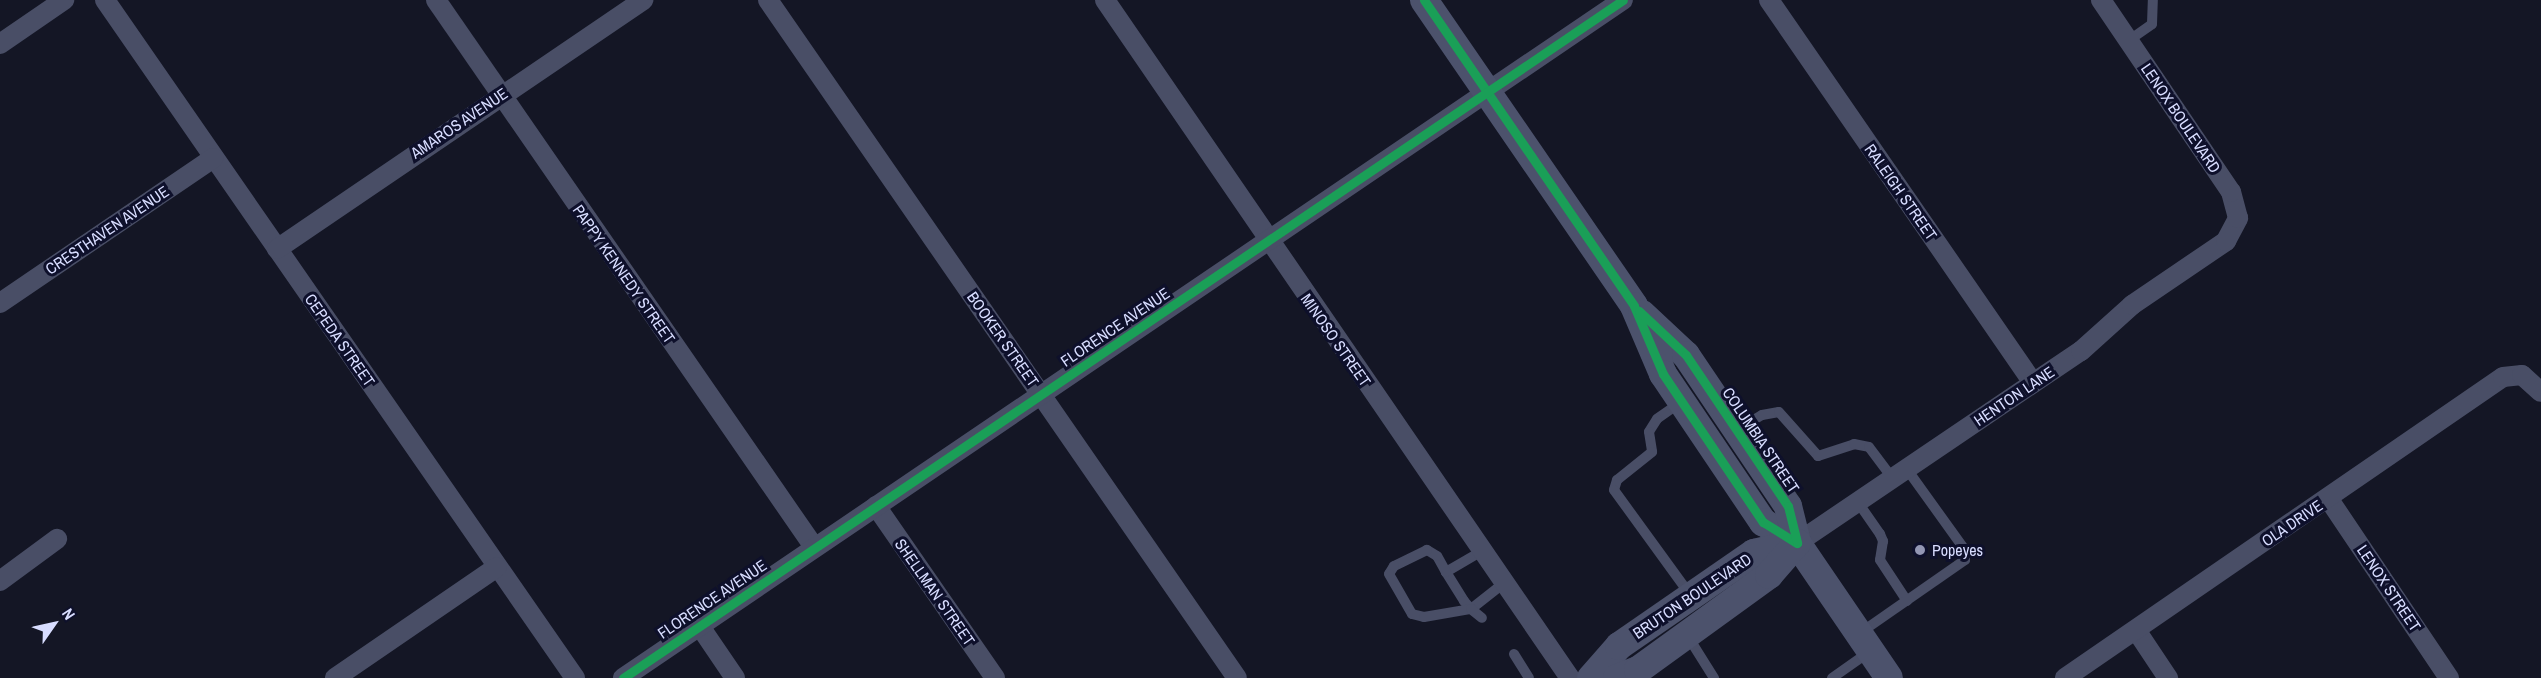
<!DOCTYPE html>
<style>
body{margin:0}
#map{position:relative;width:2541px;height:678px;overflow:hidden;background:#141625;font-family:"Archivo Narrow",sans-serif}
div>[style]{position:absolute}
.lane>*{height:10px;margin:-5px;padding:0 5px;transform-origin:5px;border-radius:5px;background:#494e66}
.street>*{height:20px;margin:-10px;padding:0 10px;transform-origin:10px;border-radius:10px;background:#494e66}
.secondary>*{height:28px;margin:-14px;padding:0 14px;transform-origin:14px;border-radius:14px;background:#4c526c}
.cycleway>*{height:9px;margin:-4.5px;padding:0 4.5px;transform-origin:4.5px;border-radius:4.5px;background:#1a9f57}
.dots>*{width:16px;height:16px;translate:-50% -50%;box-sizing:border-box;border:3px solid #0e102b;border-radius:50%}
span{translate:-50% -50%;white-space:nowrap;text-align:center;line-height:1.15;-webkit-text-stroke:6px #0e102b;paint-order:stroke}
.street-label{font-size:16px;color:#d8ddff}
.poi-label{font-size:16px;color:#d8ddff}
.left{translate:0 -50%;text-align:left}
.north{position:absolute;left:24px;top:594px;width:60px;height:60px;-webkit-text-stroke:4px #0e102b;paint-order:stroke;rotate:56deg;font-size:16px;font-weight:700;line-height:24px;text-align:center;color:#d8ddff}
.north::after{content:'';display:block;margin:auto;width:21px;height:27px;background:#d8ddff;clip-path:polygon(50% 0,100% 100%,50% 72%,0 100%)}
</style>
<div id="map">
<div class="lane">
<i style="left:2128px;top:41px;width:29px;rotate:-35deg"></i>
<i style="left:2152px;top:24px;width:24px;rotate:-88deg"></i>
<i style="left:1681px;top:402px;width:29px;rotate:145deg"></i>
<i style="left:1657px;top:419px;width:15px;rotate:122deg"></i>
<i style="left:1649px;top:432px;width:20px;rotate:81deg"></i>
<i style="left:1652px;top:452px;width:45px;rotate:141.3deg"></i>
<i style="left:1617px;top:480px;width:10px;rotate:107deg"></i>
<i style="left:1614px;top:490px;width:131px;rotate:54deg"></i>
<i style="left:1737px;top:430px;width:29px;rotate:-31deg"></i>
<i style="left:1762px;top:415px;width:17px;rotate:-10deg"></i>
<i style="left:1779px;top:412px;width:59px;rotate:48.4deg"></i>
<i style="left:1818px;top:456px;width:38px;rotate:-18deg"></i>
<i style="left:1854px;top:444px;width:15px;rotate:11deg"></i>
<i style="left:1869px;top:447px;width:39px;rotate:53deg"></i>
<i style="left:1857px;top:501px;width:40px;rotate:55.1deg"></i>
<i style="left:1880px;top:534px;width:8px;rotate:67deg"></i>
<i style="left:1883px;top:541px;width:19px;rotate:99deg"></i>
<i style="left:1880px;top:560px;width:49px;rotate:56.6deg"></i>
<i style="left:1482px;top:551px;width:42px;rotate:149.7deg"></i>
<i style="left:1446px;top:572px;width:34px;rotate:58deg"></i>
<i style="left:1464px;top:601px;width:11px;rotate:49deg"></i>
<i style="left:1471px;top:609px;width:42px;rotate:-38.2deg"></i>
<i style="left:1446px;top:572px;width:18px;rotate:-119deg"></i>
<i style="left:1437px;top:556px;width:12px;rotate:-149deg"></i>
<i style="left:1427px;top:550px;width:37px;rotate:154deg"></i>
<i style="left:1394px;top:566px;width:9px;rotate:122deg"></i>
<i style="left:1389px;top:574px;width:46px;rotate:60.1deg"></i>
<i style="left:1412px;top:614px;width:12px;rotate:14deg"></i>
<i style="left:1424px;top:617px;width:48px;rotate:-9.7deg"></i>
<i style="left:1471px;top:609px;width:14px;rotate:39deg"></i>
<i style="left:1860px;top:633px;width:128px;rotate:-34.8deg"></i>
<i style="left:1965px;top:560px;width:10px;rotate:-90deg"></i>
<i style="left:1965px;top:550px;width:101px;rotate:-125.7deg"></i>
<i style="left:1687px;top:635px;width:51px;rotate:57.9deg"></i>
<i style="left:1514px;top:654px;width:28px;rotate:58deg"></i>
<i style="left:1832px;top:678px;width:45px;rotate:-35.1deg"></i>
</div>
<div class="street">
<i style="left:105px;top:0;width:825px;rotate:55.27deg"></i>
<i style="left:436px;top:0;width:665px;rotate:55.35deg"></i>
<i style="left:768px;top:0;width:824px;rotate:55.33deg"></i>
<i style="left:1105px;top:0;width:822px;rotate:55.56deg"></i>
<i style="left:1769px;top:0;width:465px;rotate:55.4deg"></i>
<i style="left:0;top:44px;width:78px;rotate:-34.5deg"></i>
<i style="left:277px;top:249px;width:443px;rotate:-34.2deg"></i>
<i style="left:0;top:303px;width:258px;rotate:-34.2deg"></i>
<i style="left:2328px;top:498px;width:217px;rotate:56.1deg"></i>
<i style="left:876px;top:506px;width:209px;rotate:55.3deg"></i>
<i style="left:1797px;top:543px;width:343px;rotate:-34.1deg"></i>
<i style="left:2081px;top:351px;width:69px;rotate:-42deg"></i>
<i style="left:2132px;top:305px;width:114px;rotate:-34.2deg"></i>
<i style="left:2226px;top:241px;width:26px;rotate:-62deg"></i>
<i style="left:2238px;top:218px;width:27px;rotate:-105deg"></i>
<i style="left:2231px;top:192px;width:232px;rotate:-124.1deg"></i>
<i style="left:0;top:581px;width:71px;rotate:-36.4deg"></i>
<i style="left:699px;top:625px;width:64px;rotate:55.8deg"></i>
<i style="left:2136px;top:630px;width:58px;rotate:56.3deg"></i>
<i style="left:335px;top:678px;width:196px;rotate:-34.4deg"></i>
<i style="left:623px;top:678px;width:1208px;rotate:-34.14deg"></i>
<i style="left:2065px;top:678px;width:531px;rotate:-34.5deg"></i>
<i style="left:2503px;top:377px;width:19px;rotate:-6deg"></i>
<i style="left:2522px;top:375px;width:25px;rotate:42deg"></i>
</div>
<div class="secondary">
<i style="left:1424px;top:0;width:371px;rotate:55.5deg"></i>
<i style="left:1634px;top:306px;width:74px;rotate:66.9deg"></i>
<i style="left:1663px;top:374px;width:179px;rotate:56deg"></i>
<i style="left:1763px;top:522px;width:40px;rotate:32deg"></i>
<i style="left:1642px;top:314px;width:60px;rotate:43deg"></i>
<i style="left:1686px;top:355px;width:182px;rotate:56deg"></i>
<i style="left:1788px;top:506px;width:38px;rotate:76deg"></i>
<i style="left:1797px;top:543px;width:163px;rotate:55.7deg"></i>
<i style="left:1591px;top:678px;width:43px;rotate:-48.8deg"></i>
<i style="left:1619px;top:646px;width:164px;rotate:-34.6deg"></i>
<i style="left:1754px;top:553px;width:44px;rotate:-13.1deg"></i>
<i style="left:1617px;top:678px;width:22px;rotate:-21deg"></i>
<i style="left:1638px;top:670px;width:162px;rotate:-35.9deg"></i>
<i style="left:1769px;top:575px;width:43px;rotate:-48.8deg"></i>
</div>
<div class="cycleway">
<i style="left:1424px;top:0;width:371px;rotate:55.5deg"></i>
<i style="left:1634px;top:306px;width:74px;rotate:66.9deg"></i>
<i style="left:1663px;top:374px;width:179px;rotate:56deg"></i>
<i style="left:1763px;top:522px;width:40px;rotate:32deg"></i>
<i style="left:1639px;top:311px;width:64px;rotate:43.1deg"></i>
<i style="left:1686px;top:355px;width:182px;rotate:56deg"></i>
<i style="left:1788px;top:506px;width:38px;rotate:76deg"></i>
<i style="left:623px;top:678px;width:1208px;rotate:-34.14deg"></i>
</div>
<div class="dots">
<i style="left:1920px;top:550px;background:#9397b3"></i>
</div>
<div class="street-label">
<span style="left:2181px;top:118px;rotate:56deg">LENOX BOULEVARD</span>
<span style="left:459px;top:123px;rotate:-34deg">AMAROS AVENUE</span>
<span style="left:1901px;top:192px;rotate:55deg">RALEIGH STREET</span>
<span style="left:107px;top:230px;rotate:-34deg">CRESTHAVEN AVENUE</span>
<span style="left:624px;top:274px;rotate:55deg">PAPPY KENNEDY STREET</span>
<span style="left:1115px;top:327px;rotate:-34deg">FLORENCE AVENUE</span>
<span style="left:1003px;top:339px;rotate:55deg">BOOKER STREET</span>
<span style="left:340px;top:340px;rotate:55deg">CEPEDA STREET</span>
<span style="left:1336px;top:340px;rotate:55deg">MINOSO STREET</span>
<span style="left:2014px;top:396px;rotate:-34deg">HENTON LANE</span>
<span style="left:1761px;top:440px;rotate:56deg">COLUMBIA STREET</span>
<span style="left:2292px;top:523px;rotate:-34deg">OLA DRIVE</span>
<span style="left:2389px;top:588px;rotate:56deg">LENOX STREET</span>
<span style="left:935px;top:592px;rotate:55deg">SHELLMAN STREET</span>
<span style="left:1692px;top:596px;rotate:-34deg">BRUTON BOULEVARD</span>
<span style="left:712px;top:599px;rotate:-34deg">FLORENCE AVENUE</span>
</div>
<div class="poi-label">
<span class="left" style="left:1932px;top:550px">Popeyes</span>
</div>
<div class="north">N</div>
</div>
